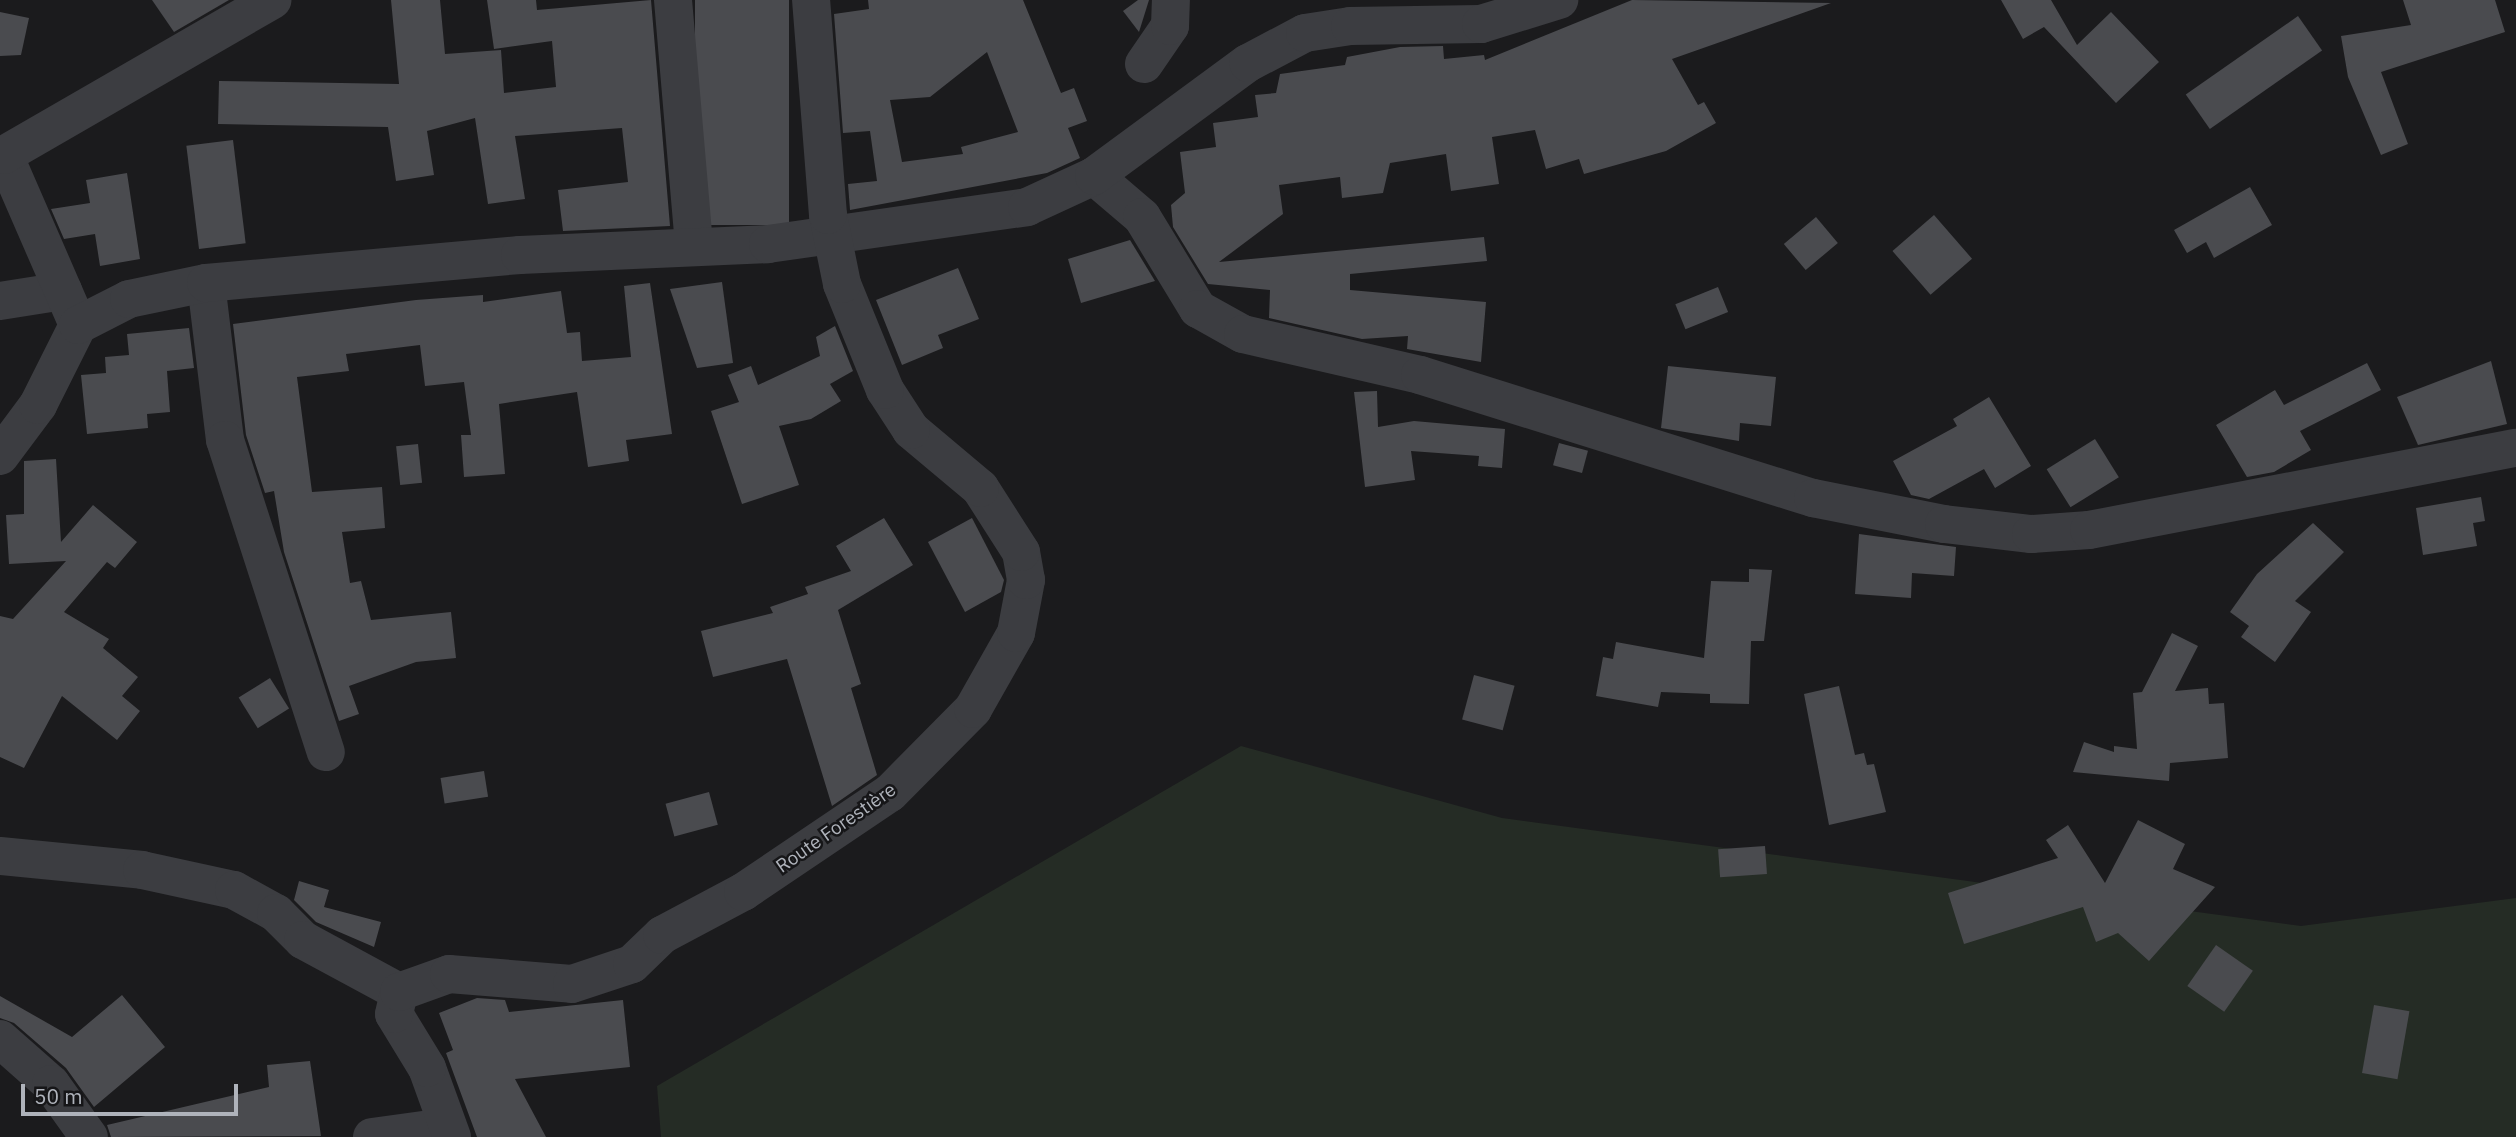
<!DOCTYPE html>
<meta charset="utf-8">
<style>
body{margin:0}
#map{position:relative;width:2516px;height:1137px;overflow:hidden;background:#1b1b1d;font-family:"IBM Plex Sans",sans-serif}
div>[style]{position:absolute}
.green>*{inset:0;background:#252c25}
.building>*{inset:0;background:#4a4b4f;transform-origin:0 0}
.minor>*{height:38px;margin:-19px;padding:0 19px;transform-origin:19px;border-radius:19px;background:#3c3d41}
span{translate:-50% -50%;white-space:nowrap;text-align:center;line-height:1.15;-webkit-text-stroke:5px #161618;paint-order:stroke}
.street-label{font-size:19px;color:#afb3bb}
.scale{position:absolute;left:21px;top:1084px;width:217px;height:32px;box-sizing:border-box;border:4px solid #afb3bb;border-top:0;padding-left:9px;font-size:21px;line-height:24px;white-space:nowrap;color:#afb3bb;-webkit-text-stroke:5px #161618;paint-order:stroke}
</style>
<div id="map">
<div class="green">
<i style="clip-path:polygon(1241px 746px,1502px 818px,2301px 926px,2516px 898px,2516px 1137px,661px 1137px,657px 1086px)"></i>
</div>
<div class="building">
<i style="clip-path:polygon(152px 0,229px 0,174px 32px)"></i>
<i style="clip-path:polygon(391px 0,440px 0,445px 54px,501px 50px,504px 93px,556px 87px,552px 41px,494px 49px,487px 0,536px 0,537px 10px,651px 0,670px 226px,563px 231px,558px 190px,628px 182px,622px 128px,515px 136px,525px 199px,488px 204px,475px 118px,427px 131px,434px 175px,396px 181px,388px 127px,218px 124px,219px 81px,399px 84px)"></i>
<i style="left:695px;top:0;width:94px;height:225px"></i>
<i style="clip-path:polygon(evenodd,868px 0,1023px 0,1061px 93px,1074px 88px,1087px 121px,1068px 128px,1080px 158px,1047px 173px,850px 210px,848px 184px,877px 181px,870px 131px,843px 133px,834px 14px,869px 9px,868px 0,987px 52px,1018px 132px,961px 147px,963px 154px,902px 162px,890px 100px,930px 97px,987px 52px)"></i>
<i style="clip-path:polygon(1138px 0,1149px 0,1139px 32px,1123px 11px)"></i>
<i style="clip-path:polygon(1632px 0,1831px 3px,1672px 59px,1698px 105px,1704px 102px,1716px 123px,1666px 151px,1584px 174px,1579px 159px,1546px 169px,1535px 130px,1492px 137px,1499px 184px,1451px 191px,1446px 154px,1390px 163px,1383px 193px,1342px 198px,1340px 177px,1279px 185px,1283px 214px,1219px 262px,1484px 237px,1487px 261px,1350px 274px,1350px 290px,1486px 302px,1481px 362px,1407px 349px,1408px 336px,1362px 339px,1269px 318px,1270px 290px,1208px 284px,1173px 227px,1171px 205px,1185px 193px,1180px 152px,1216px 147px,1213px 123px,1258px 117px,1255px 95px,1276px 93px,1280px 74px,1345px 65px,1347px 57px,1400px 47px,1443px 46px,1444px 59px,1484px 55px,1485px 60px)"></i>
<i style="clip-path:polygon(2001px 0,2051px 0,2077px 45px,2111px 12px,2159px 62px,2116px 103px,2044px 27px,2023px 39px)"></i>
<i style="clip-path:polygon(2403px 0,2495px 0,2505px 32px,2381px 72px,2408px 144px,2381px 155px,2348px 77px,2341px 36px,2411px 25px)"></i>
<i style="clip-path:polygon(0 12px,29px 18px,21px 55px,0 56px)"></i>
<i style="left:2298px;top:16px;width:42px;height:137px;rotate:55deg"></i>
<i style="left:233px;top:140px;width:104px;height:47px;rotate:83deg"></i>
<i style="clip-path:polygon(127px 173px,140px 259px,100px 266px,95px 234px,64px 239px,51px 209px,90px 203px,86px 180px)"></i>
<i style="clip-path:polygon(2250px 187px,2272px 225px,2214px 258px,2206px 242px,2187px 253px,2174px 230px)"></i>
<i style="left:1934px;top:215px;width:58px;height:55px;rotate:49deg"></i>
<i style="left:1816px;top:217px;width:34px;height:42px;rotate:50deg"></i>
<i style="clip-path:polygon(1130px 240px,1155px 281px,1081px 303px,1068px 259px)"></i>
<i style="clip-path:polygon(958px 268px,979px 319px,938px 335px,943px 348px,902px 365px,876px 300px)"></i>
<i style="clip-path:polygon(722px 282px,733px 363px,697px 368px,670px 289px)"></i>
<i style="clip-path:polygon(650px 283px,672px 434px,626px 440px,629px 461px,588px 467px,577px 392px,499px 404px,505px 474px,464px 477px,461px 435px,471px 435px,464px 382px,425px 386px,420px 345px,346px 354px,349px 371px,297px 377px,312px 492px,382px 487px,385px 528px,342px 532px,350px 583px,361px 581px,371px 620px,451px 612px,456px 658px,416px 662px,349px 686px,359px 714px,339px 721px,284px 552px,274px 491px,265px 493px,246px 435px,233px 324px,416px 300px,483px 295px,483px 302px,561px 291px,567px 333px,580px 332px,582px 361px,631px 357px,624px 286px)"></i>
<i style="left:1718px;top:287px;width:27px;height:46px;rotate:68deg"></i>
<i style="clip-path:polygon(835px 326px,853px 371px,830px 384px,841px 401px,811px 419px,779px 426px,799px 485px,742px 504px,711px 411px,739px 402px,728px 375px,751px 366px,758px 385px,820px 356px,816px 337px)"></i>
<i style="clip-path:polygon(189px 328px,194px 368px,167px 371px,170px 412px,147px 414px,148px 428px,87px 434px,81px 375px,106px 373px,105px 357px,129px 355px,127px 334px)"></i>
<i style="clip-path:polygon(2491px 361px,2507px 424px,2418px 445px,2397px 397px)"></i>
<i style="clip-path:polygon(2367px 363px,2381px 390px,2300px 431px,2311px 450px,2274px 472px,2247px 477px,2216px 425px,2275px 390px,2284px 405px)"></i>
<i style="clip-path:polygon(1668px 366px,1776px 377px,1771px 426px,1740px 423px,1739px 441px,1661px 428px)"></i>
<i style="clip-path:polygon(1377px 391px,1378px 427px,1414px 421px,1505px 429px,1502px 468px,1478px 466px,1479px 456px,1411px 451px,1415px 480px,1365px 487px,1354px 392px)"></i>
<i style="clip-path:polygon(1989px 397px,2031px 466px,1995px 488px,1984px 469px,1929px 499px,1911px 495px,1893px 461px,1957px 426px,1953px 419px)"></i>
<i style="left:2095px;top:439px;width:45px;height:57px;rotate:58deg"></i>
<i style="left:1559px;top:443px;width:30px;height:23px;rotate:15deg"></i>
<i style="left:418px;top:444px;width:39px;height:22px;rotate:84deg"></i>
<i style="clip-path:polygon(56px 459px,61px 542px,93px 505px,137px 542px,115px 568px,107px 562px,64px 612px,109px 639px,103px 648px,138px 677px,122px 696px,140px 711px,117px 740px,62px 696px,24px 768px,0 757px,0 616px,13px 619px,66px 561px,9px 564px,6px 515px,24px 514px,24px 461px)"></i>
<i style="clip-path:polygon(2481px 497px,2485px 521px,2473px 523px,2477px 546px,2423px 555px,2416px 508px)"></i>
<i style="clip-path:polygon(884px 518px,913px 565px,838px 610px,861px 684px,851px 688px,877px 775px,832px 806px,787px 659px,713px 677px,701px 631px,773px 613px,770px 607px,808px 594px,805px 587px,851px 571px,836px 546px)"></i>
<i style="clip-path:polygon(972px 518px,1004px 580px,1001px 592px,965px 612px,928px 542px)"></i>
<i style="clip-path:polygon(2313px 523px,2344px 552px,2295px 601px,2311px 612px,2275px 662px,2241px 637px,2249px 626px,2230px 612px,2257px 574px)"></i>
<i style="clip-path:polygon(1859px 534px,1956px 547px,1954px 576px,1912px 573px,1911px 598px,1855px 594px)"></i>
<i style="clip-path:polygon(1749px 569px,1772px 570px,1764px 641px,1751px 641px,1749px 704px,1710px 703px,1710px 694px,1661px 692px,1658px 707px,1596px 696px,1603px 657px,1613px 659px,1616px 642px,1704px 658px,1711px 581px,1749px 582px)"></i>
<i style="clip-path:polygon(2172px 633px,2198px 646px,2175px 691px,2208px 688px,2209px 704px,2224px 703px,2228px 758px,2170px 763px,2169px 781px,2073px 772px,2084px 742px,2114px 752px,2114px 746px,2137px 749px,2133px 693px,2142px 692px)"></i>
<i style="left:1474px;top:675px;width:42px;height:46px;rotate:15deg"></i>
<i style="left:270px;top:678px;width:36px;height:37px;rotate:58deg"></i>
<i style="clip-path:polygon(1839px 686px,1855px 755px,1864px 753px,1867px 765px,1874px 764px,1886px 812px,1829px 825px,1804px 694px)"></i>
<i style="left:484px;top:771px;width:26px;height:44px;rotate:81deg"></i>
<i style="left:709px;top:792px;width:34px;height:45px;rotate:75deg"></i>
<i style="clip-path:polygon(2138px 820px,2185px 844px,2173px 869px,2215px 887px,2149px 961px,2118px 933px,2096px 942px,2083px 907px,1964px 944px,1948px 893px,2058px 858px,2046px 840px,2068px 825px,2105px 883px)"></i>
<i style="left:1765px;top:846px;width:28px;height:47px;rotate:86deg"></i>
<i style="clip-path:polygon(299px 881px,329px 890px,324px 907px,381px 922px,374px 947px,316px 922px,294px 900px)"></i>
<i style="left:2216px;top:945px;width:45px;height:50px;rotate:35deg"></i>
<i style="clip-path:polygon(122px 995px,165px 1047px,94px 1107px,66px 1068px,14px 1023px,0 1018px,0 996px,72px 1037px)"></i>
<i style="clip-path:polygon(477px 998px,505px 1000px,509px 1012px,623px 1000px,630px 1067px,515px 1079px,546px 1137px,477px 1137px,446px 1053px,453px 1050px,439px 1013px)"></i>
<i style="left:2374px;top:1005px;width:36px;height:69px;rotate:10deg"></i>
<i style="clip-path:polygon(310px 1061px,321px 1136px,111px 1137px,107px 1125px,269px 1087px,267px 1065px)"></i>
</div>
<div class="minor">
<i style="left:673px;top:0;width:246px;rotate:85.1deg"></i>
<i style="left:1144px;top:64px;width:46px;rotate:-55.6deg"></i>
<i style="left:1170px;top:26px;width:26px;rotate:-88deg"></i>
<i style="left:1094px;top:176px;width:63px;rotate:40.5deg"></i>
<i style="left:1142px;top:217px;width:108px;rotate:58.7deg"></i>
<i style="left:1198px;top:309px;width:51px;rotate:29.1deg"></i>
<i style="left:1243px;top:334px;width:182px;rotate:13deg"></i>
<i style="left:1420px;top:375px;width:412px;rotate:17.4deg"></i>
<i style="left:1813px;top:498px;width:134px;rotate:11.2deg"></i>
<i style="left:1944px;top:524px;width:88px;rotate:6.6deg"></i>
<i style="left:2031px;top:534px;width:58px;rotate:-3.9deg"></i>
<i style="left:2089px;top:530px;width:435px;rotate:-10.9deg"></i>
<i style="left:206px;top:283px;width:158px;rotate:83.1deg"></i>
<i style="left:225px;top:440px;width:328px;rotate:72.1deg"></i>
<i style="left:0;top:301px;width:64px;rotate:-9deg"></i>
<i style="left:78px;top:325px;width:185px;rotate:-113.5deg"></i>
<i style="left:4px;top:155px;width:310px;rotate:-30deg"></i>
<i style="left:0;top:456px;width:64px;rotate:-53.3deg"></i>
<i style="left:38px;top:405px;width:89px;rotate:-63.4deg"></i>
<i style="left:78px;top:325px;width:57px;rotate:-27deg"></i>
<i style="left:129px;top:299px;width:79px;rotate:-11.7deg"></i>
<i style="left:206px;top:283px;width:315px;rotate:-5.1deg"></i>
<i style="left:520px;top:255px;width:248px;rotate:-2.5deg"></i>
<i style="left:768px;top:244px;width:262px;rotate:-8.1deg"></i>
<i style="left:1027px;top:207px;width:74px;rotate:-24.8deg"></i>
<i style="left:1094px;top:176px;width:191px;rotate:-36.3deg"></i>
<i style="left:1248px;top:63px;width:64px;rotate:-27.8deg"></i>
<i style="left:1305px;top:33px;width:46px;rotate:-8.8deg"></i>
<i style="left:1350px;top:26px;width:131px;rotate:-0.9deg"></i>
<i style="left:1481px;top:24px;width:82px;rotate:-17.1deg"></i>
<i style="left:0;top:856px;width:143px;rotate:5.6deg"></i>
<i style="left:142px;top:870px;width:94px;rotate:12.3deg"></i>
<i style="left:234px;top:890px;width:48px;rotate:28.7deg"></i>
<i style="left:276px;top:913px;width:38px;rotate:45deg"></i>
<i style="left:303px;top:940px;width:109px;rotate:28.4deg"></i>
<i style="left:0;top:1039px;width:68px;rotate:41.4deg"></i>
<i style="left:51px;top:1084px;width:65px;rotate:54.4deg"></i>
<i style="left:372px;top:1137px;width:75px;rotate:-7.7deg"></i>
<i style="left:452px;top:1137px;width:73px;rotate:-109.9deg"></i>
<i style="left:427px;top:1068px;width:63px;rotate:-121.4deg"></i>
<i style="left:394px;top:1014px;width:23px;rotate:-77deg"></i>
<i style="left:399px;top:992px;width:53px;rotate:-19.8deg"></i>
<i style="left:449px;top:974px;width:123px;rotate:4.6deg"></i>
<i style="left:572px;top:984px;width:63px;rotate:-18.4deg"></i>
<i style="left:632px;top:964px;width:42px;rotate:-44deg"></i>
<i style="left:662px;top:935px;width:92px;rotate:-28deg"></i>
<i style="left:743px;top:892px;width:177px;rotate:-34deg"></i>
<i style="left:890px;top:793px;width:118px;rotate:-45.3deg"></i>
<i style="left:973px;top:709px;width:87px;rotate:-60.5deg"></i>
<i style="left:1016px;top:633px;width:54px;rotate:-79.3deg"></i>
<i style="left:1026px;top:580px;width:28px;rotate:-100deg"></i>
<i style="left:1021px;top:552px;width:76px;rotate:-122.6deg"></i>
<i style="left:980px;top:488px;width:90px;rotate:-140deg"></i>
<i style="left:911px;top:430px;width:48px;rotate:-123deg"></i>
<i style="left:885px;top:390px;width:114px;rotate:-112.1deg"></i>
<i style="left:842px;top:284px;width:70px;rotate:-101.5deg"></i>
<i style="left:828px;top:215px;width:216px;rotate:-94.5deg"></i>
</div>
<div class="street-label">
<span style="left:836px;top:828px;rotate:-35deg">Route Forestière</span>
</div>
<div class="scale">50 m</div>
</div>
